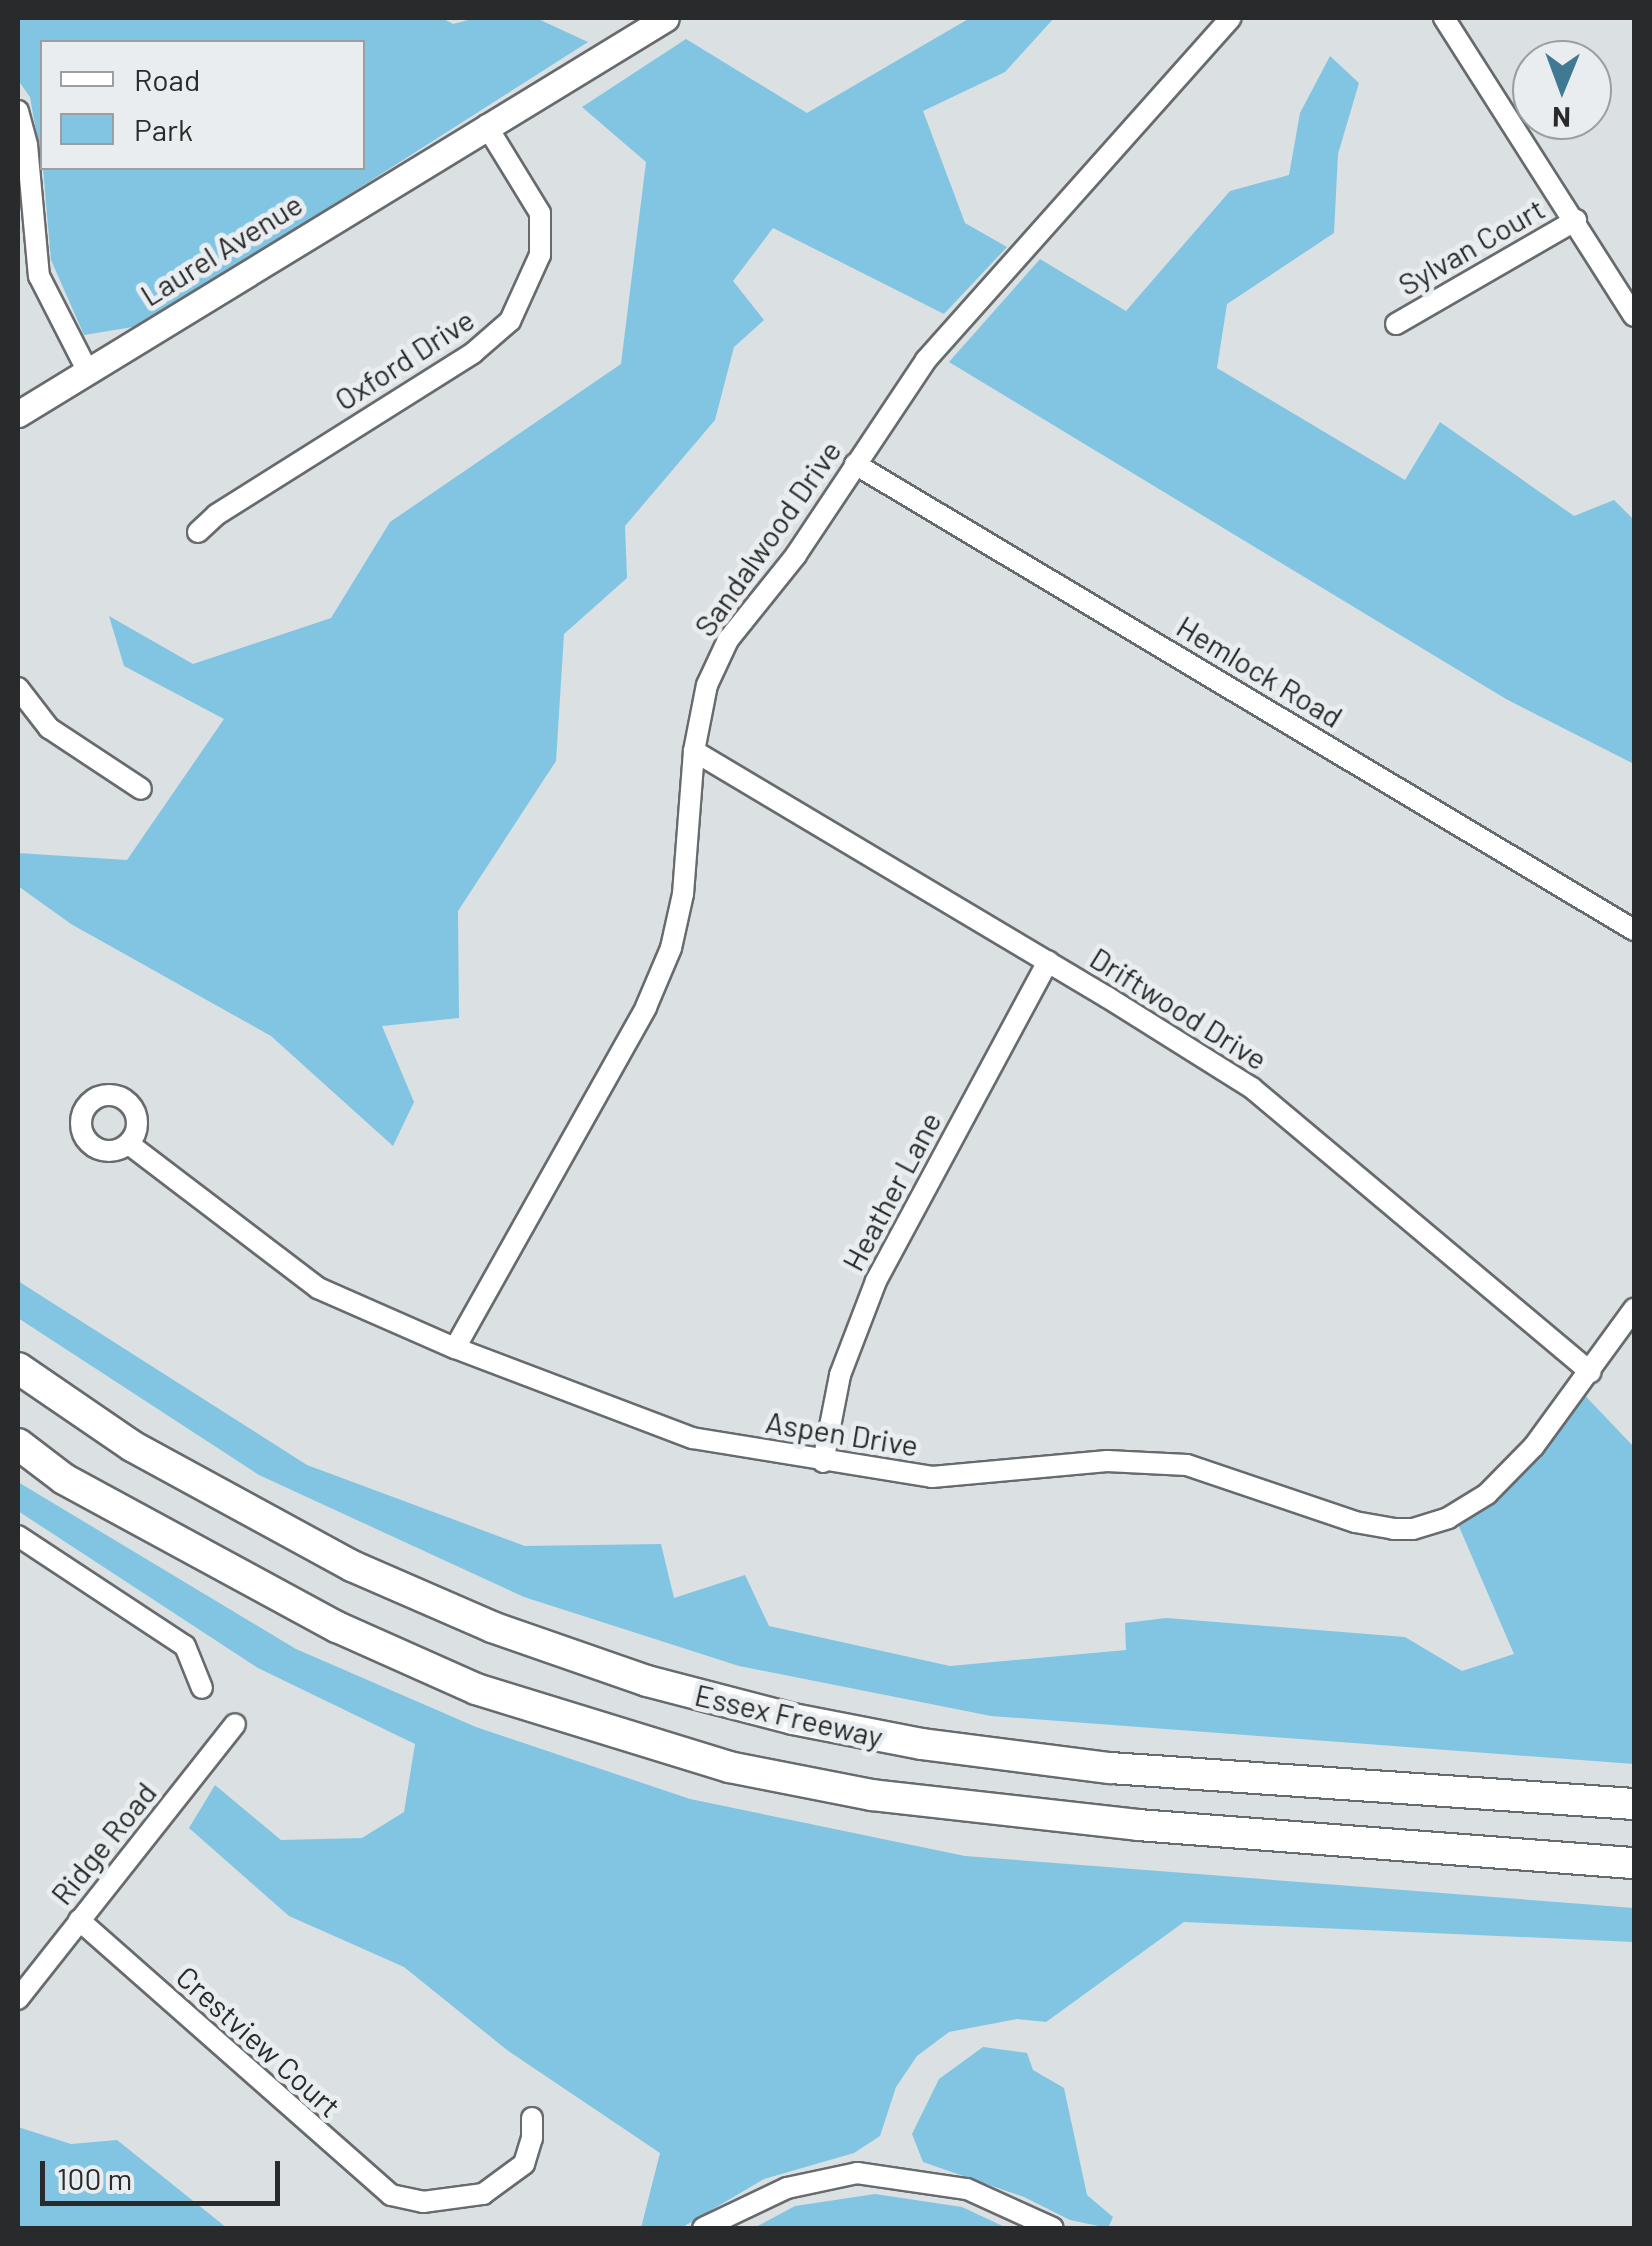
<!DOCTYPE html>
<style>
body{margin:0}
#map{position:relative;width:1652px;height:2246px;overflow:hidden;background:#dbe0e2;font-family:Barlow,sans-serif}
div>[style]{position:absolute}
.green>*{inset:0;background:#81c5e3}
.roads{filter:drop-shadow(2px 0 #686b6d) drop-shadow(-2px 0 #686b6d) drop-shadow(0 2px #686b6d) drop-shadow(0 -2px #686b6d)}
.minor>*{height:20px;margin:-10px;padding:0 10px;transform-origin:10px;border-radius:10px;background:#fff}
.minor>.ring{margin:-10px;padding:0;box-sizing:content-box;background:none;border:20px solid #fff;border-radius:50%}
.major>*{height:25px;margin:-12.5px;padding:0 12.5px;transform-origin:12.5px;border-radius:12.5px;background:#fff}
.highway>*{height:30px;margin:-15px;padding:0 15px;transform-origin:15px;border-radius:15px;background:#fff}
span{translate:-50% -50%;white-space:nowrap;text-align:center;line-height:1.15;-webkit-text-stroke:10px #e9edef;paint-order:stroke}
.street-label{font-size:30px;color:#282a2b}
.frame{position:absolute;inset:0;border:20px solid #282a2b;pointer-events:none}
.legend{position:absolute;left:40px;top:40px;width:325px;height:130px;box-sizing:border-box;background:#e9edef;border:2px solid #9c9fa1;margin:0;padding:12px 18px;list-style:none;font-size:30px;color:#282a2b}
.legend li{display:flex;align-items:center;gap:20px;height:50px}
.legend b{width:50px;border:2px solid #9c9fa1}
.north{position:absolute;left:1512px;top:40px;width:100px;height:100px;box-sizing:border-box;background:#e9edef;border:2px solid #9c9fa1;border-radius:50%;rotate:181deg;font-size:28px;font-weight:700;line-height:40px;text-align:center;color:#282a2b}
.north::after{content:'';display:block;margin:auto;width:35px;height:45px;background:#3f7a92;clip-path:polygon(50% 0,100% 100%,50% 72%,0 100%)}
.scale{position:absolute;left:40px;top:2161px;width:240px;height:45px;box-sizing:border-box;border:5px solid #282a2b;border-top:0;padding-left:12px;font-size:30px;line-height:35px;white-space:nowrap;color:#282a2b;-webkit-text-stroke:8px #e9edef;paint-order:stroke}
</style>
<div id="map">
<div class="green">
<i style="clip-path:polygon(18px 18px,442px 18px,453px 24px,476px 18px,536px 18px,588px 42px,145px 325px,84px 335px,51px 260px,43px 168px,362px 168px,362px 42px,42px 42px,42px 165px,30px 97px,18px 80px)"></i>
<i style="clip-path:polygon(970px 18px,1054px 18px,1005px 72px,923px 111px,965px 223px,1007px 247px,944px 314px,773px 228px,733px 281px,764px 320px,734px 347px,715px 420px,625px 526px,627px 578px,564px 634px,556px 761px,458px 911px,459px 1018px,382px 1026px,414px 1102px,393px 1146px,271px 1036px,71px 924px,18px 886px,18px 853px,127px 860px,224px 719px,124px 666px,109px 616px,193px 664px,331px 618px,390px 522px,621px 364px,646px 162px,582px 107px,686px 39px,807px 113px)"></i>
<i style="clip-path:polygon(1330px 56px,1359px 83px,1338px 154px,1334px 233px,1227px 304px,1217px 368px,1405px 480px,1440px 422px,1574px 516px,1614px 500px,1634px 520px,1634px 764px,1506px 699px,949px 362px,1040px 259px,1126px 311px,1230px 191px,1289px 175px,1300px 113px)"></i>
<i style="clip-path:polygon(18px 1281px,307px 1465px,525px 1546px,661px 1544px,674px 1598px,745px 1575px,769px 1626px,950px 1666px,1126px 1650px,1125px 1623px,1166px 1618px,1405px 1637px,1462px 1671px,1514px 1654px,1457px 1522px,1572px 1382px,1634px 1447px,1634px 1764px,991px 1716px,739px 1666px,524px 1597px,259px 1475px,18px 1318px)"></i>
<i style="clip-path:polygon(18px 1482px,296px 1649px,476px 1727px,690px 1799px,965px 1856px,1634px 1908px,1634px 1942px,1184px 1922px,1046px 2022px,1017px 2019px,949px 2032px,917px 2056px,896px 2087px,880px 2136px,854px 2153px,764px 2179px,681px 2228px,641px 2228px,660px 2153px,507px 2050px,404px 1967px,289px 1916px,189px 1828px,215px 1785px,281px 1840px,362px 1838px,404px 1812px,415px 1744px,258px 1668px,18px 1511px)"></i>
<i style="clip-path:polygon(983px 2047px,1027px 2053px,1033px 2070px,1064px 2088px,1087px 2195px,1113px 2217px,1108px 2228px,1070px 2220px,1024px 2197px,923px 2162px,912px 2134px,939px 2079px)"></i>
<i style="clip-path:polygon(18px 2127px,71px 2144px,117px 2140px,227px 2228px,18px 2228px)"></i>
<i style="clip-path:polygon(875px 2194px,962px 2207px,1007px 2228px,754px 2228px,795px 2206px)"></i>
</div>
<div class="roads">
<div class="minor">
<i style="left:1444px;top:18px;width:353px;rotate:57.5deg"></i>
<i style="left:18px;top:111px;width:35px;rotate:75deg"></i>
<i style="left:27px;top:145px;width:132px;rotate:84.8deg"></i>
<i style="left:39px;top:276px;width:106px;rotate:62.9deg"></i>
<i style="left:1396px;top:324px;width:208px;rotate:-30deg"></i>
<i style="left:855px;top:464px;width:908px;rotate:30.89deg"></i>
<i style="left:198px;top:532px;width:25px;rotate:-43deg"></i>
<i style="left:216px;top:515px;width:304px;rotate:-32.2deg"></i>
<i style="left:473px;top:353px;width:49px;rotate:-40.9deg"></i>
<i style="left:510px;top:321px;width:72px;rotate:-65.6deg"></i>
<i style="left:540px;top:255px;width:42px;rotate:-90deg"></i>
<i style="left:540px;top:213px;width:103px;rotate:-121.5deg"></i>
<i style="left:18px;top:688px;width:51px;rotate:52.2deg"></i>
<i style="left:49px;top:728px;width:110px;rotate:33.5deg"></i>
<i style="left:694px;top:751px;width:481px;rotate:30.8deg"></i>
<i style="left:1107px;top:997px;width:171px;rotate:32.1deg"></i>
<i style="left:1252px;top:1088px;width:442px;rotate:40deg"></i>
<i class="ring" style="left:81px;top:1095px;width:36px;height:36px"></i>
<i style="left:129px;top:1144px;width:238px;rotate:37.3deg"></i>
<i style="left:318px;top:1288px;width:150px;rotate:23.7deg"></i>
<i style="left:455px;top:1348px;width:254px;rotate:20.8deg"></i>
<i style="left:692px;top:1438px;width:243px;rotate:9.2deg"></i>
<i style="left:932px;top:1477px;width:176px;rotate:-5.2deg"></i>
<i style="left:1107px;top:1461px;width:80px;rotate:2.9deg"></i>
<i style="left:1187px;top:1465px;width:177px;rotate:18.7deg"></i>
<i style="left:1355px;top:1522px;width:39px;rotate:10deg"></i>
<i style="left:1393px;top:1529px;width:20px"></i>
<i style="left:1413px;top:1529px;width:37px;rotate:-17deg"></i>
<i style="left:1448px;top:1518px;width:46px;rotate:-31.6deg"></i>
<i style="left:1487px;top:1494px;width:67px;rotate:-45.6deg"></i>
<i style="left:1534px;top:1446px;width:170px;rotate:-53.9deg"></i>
<i style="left:455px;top:1348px;width:391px;rotate:-60.7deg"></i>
<i style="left:646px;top:1007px;width:64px;rotate:-67deg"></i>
<i style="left:671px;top:948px;width:55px;rotate:-77.5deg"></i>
<i style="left:683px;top:894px;width:143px;rotate:-85.6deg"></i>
<i style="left:694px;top:751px;width:67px;rotate:-78.9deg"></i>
<i style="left:707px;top:685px;width:50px;rotate:-65deg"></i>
<i style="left:728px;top:640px;width:109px;rotate:-51.3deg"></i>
<i style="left:796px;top:555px;width:234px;rotate:-56.3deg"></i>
<i style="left:926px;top:360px;width:458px;rotate:-48.3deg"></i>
<i style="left:823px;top:1462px;width:89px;rotate:-78.9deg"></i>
<i style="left:840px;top:1375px;width:101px;rotate:-69deg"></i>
<i style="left:876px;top:1281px;width:363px;rotate:-61.7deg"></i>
<i style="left:18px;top:1536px;width:200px;rotate:33.4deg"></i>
<i style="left:185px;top:1646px;width:45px;rotate:68deg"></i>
<i style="left:79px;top:1920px;width:416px;rotate:41.4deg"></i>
<i style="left:391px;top:2195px;width:33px;rotate:12deg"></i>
<i style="left:423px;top:2202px;width:61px;rotate:-7.6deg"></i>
<i style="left:483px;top:2194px;width:51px;rotate:-36.2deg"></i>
<i style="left:524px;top:2164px;width:27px;rotate:-73deg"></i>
<i style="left:532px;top:2138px;width:20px;rotate:-90deg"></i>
<i style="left:18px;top:1999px;width:350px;rotate:-51.7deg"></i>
<i style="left:703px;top:2228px;width:93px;rotate:-25.5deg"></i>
<i style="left:787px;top:2188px;width:72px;rotate:-12.1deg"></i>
<i style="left:857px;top:2173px;width:111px;rotate:8.3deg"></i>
<i style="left:967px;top:2189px;width:94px;rotate:24.4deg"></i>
</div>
<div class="major">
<i style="left:18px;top:414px;width:759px;rotate:-31.43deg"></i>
</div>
<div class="highway">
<i style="left:18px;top:1368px;width:138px;rotate:34.4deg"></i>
<i style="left:132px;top:1446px;width:251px;rotate:28.6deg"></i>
<i style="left:352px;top:1566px;width:153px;rotate:23.5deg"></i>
<i style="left:492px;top:1627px;width:164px;rotate:19.2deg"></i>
<i style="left:647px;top:1681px;width:151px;rotate:14.6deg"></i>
<i style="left:793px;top:1719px;width:131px;rotate:11deg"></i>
<i style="left:922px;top:1744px;width:190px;rotate:7.3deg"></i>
<i style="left:1110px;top:1768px;width:525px;rotate:3.93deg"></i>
<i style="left:18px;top:1444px;width:58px;rotate:37.3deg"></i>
<i style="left:64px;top:1479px;width:311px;rotate:28.5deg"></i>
<i style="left:337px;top:1627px;width:152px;rotate:24deg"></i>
<i style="left:476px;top:1689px;width:265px;rotate:17.1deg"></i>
<i style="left:729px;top:1767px;width:146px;rotate:11.1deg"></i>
<i style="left:872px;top:1795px;width:268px;rotate:6.4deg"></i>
<i style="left:1138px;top:1825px;width:497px;rotate:4.4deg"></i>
</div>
</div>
<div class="street-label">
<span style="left:1471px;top:246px;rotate:-30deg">Sylvan Court</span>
<span style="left:221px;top:249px;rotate:-32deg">Laurel Avenue</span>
<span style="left:404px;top:359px;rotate:-33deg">Oxford Drive</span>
<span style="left:767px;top:538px;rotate:-55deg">Sandalwood Drive</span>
<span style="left:1260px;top:671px;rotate:31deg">Hemlock Road</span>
<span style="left:1179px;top:1008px;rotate:32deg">Driftwood Drive</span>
<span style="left:891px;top:1191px;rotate:-62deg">Heather Lane</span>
<span style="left:842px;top:1433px;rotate:9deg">Aspen Drive</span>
<span style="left:789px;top:1715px;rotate:13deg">Essex Freeway</span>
<span style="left:103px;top:1843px;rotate:-51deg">Ridge Road</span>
<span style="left:259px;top:2041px;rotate:42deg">Crestview Court</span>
</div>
<div class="frame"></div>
<ul class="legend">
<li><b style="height:12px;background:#fff"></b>Road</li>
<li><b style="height:28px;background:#81c5e3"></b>Park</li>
</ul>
<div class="north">N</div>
<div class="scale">100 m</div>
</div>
